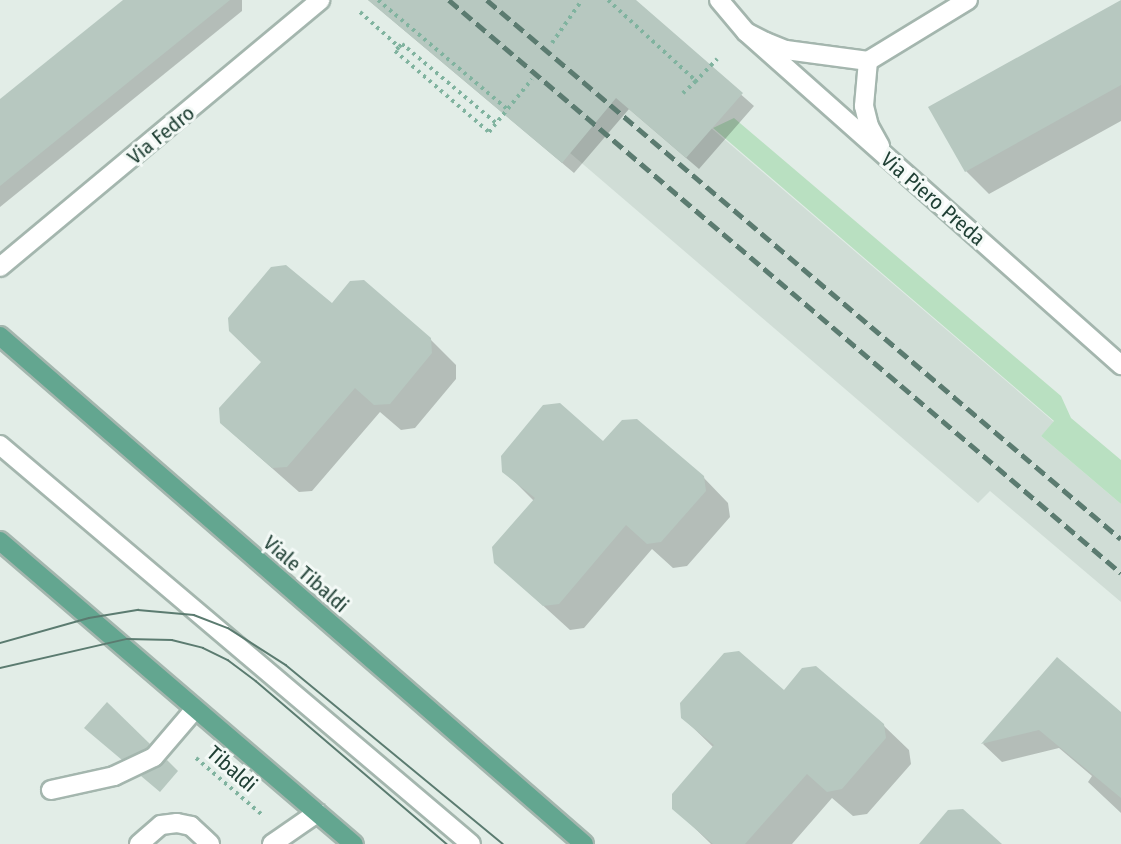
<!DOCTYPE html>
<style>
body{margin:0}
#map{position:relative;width:1121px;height:844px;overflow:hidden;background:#e2ede7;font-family:"Fira Sans Condensed",sans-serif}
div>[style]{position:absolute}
.built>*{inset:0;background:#d0ddd6}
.green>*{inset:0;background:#b9e0c1}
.shadow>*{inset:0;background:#0003}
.building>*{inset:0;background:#b7c8c0}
.path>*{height:4px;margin-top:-2px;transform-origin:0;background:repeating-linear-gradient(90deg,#80b39f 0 3px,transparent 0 7.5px)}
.roads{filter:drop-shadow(2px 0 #a4b6ae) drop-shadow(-2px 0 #a4b6ae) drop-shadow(0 2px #a4b6ae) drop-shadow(0 -2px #a4b6ae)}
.service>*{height:18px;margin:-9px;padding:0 9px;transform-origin:9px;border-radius:9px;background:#fff}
.minor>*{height:18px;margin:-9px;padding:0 9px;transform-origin:9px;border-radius:9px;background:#fff}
.primary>*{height:18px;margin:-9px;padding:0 9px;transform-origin:9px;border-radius:9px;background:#63a690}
.tram>*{height:1.5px;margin:-0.75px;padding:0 0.75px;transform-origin:0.75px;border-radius:0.75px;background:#5b7b70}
.rail>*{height:4.5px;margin-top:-2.25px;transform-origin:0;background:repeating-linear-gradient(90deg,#5b7b70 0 12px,transparent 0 18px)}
span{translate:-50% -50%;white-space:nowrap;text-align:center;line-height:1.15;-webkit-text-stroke:6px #f3f9f6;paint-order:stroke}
.street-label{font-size:21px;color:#204035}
</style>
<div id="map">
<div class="built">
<i style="clip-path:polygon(562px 0,1054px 422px,1041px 436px,1121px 504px,1121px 602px,990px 491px,978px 503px,570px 153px)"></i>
</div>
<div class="green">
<i style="clip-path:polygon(734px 118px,1061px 396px,1071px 418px,1121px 460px,1121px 504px,1041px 436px,1054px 421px,713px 128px)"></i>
</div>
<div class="shadow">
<i style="clip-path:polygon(125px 0,242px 0,242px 11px,0 207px,0 102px)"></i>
<i style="clip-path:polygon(368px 0,634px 0,754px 106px,699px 169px,629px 109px,574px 173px)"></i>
<i style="clip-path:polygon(1121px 1px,1121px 121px,989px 194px,966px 171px)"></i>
<i style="clip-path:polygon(332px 305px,430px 339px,456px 365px,456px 379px,415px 428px,401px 430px,380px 412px,312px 491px,299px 492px,221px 423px)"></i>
<i style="clip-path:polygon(604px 443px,703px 477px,728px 503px,730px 517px,687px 566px,673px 568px,652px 549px,584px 628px,570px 630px,495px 562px,534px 501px,504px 471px)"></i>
<i style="clip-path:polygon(1057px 659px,1121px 714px,1121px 813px,1088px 782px,1092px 776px,1059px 748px,1002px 762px,983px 744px)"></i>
<i style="clip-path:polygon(784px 692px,883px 725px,909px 750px,911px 764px,867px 814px,853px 816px,832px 798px,792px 844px,711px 844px,674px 808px,714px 748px,683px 718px)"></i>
<i style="clip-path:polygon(107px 705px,154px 750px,129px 764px,92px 733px)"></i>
</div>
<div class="building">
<i style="clip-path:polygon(123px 0,230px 0,0 186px,0 99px)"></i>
<i style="clip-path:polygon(368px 0,636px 0,743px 93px,686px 158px,616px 98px,562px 163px)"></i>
<i style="clip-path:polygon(1121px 0,1121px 85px,965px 172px,928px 107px)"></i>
<i style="clip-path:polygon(286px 265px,332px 303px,350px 281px,364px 280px,431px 338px,432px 353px,390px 404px,374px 405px,355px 388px,287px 467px,272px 468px,220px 423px,219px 408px,261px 362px,229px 331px,228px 318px,271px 267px)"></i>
<i style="clip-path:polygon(560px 403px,603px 441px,622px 420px,637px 419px,704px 476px,706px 491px,661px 542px,647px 544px,626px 525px,559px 604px,543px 606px,494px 563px,492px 547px,535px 498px,502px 472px,501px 456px,543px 405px)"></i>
<i style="clip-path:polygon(739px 651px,784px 690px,802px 668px,816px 666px,884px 724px,886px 738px,842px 789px,827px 792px,807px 774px,745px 844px,713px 844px,672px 809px,672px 794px,714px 745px,681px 718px,680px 703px,724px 653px)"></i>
<i style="clip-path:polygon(1057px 657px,1121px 712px,1121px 798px,1039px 730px,981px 744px)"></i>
<i style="clip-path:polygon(107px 702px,150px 744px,147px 748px,122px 760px,84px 728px)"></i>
<i style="clip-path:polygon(167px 760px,178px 771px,160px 792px,141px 776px)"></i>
<i style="clip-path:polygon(963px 809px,1002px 844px,919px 844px,948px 810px)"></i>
</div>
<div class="path">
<i style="left:378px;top:0;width:169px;rotate:40.2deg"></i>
<i style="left:608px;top:0;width:120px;rotate:42.6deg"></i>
<i style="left:696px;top:81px;width:18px;rotate:137deg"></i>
<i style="left:360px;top:12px;width:52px;rotate:41.9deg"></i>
<i style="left:399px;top:47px;width:6px;rotate:135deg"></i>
<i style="left:395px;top:51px;width:124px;rotate:40.8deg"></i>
<i style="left:489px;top:132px;width:68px;rotate:-50.9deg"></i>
<i style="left:552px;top:43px;width:52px;rotate:-55.1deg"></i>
<i style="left:399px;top:47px;width:4px;rotate:-45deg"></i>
<i style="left:402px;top:44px;width:6px;rotate:39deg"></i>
<i style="left:407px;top:48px;width:116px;rotate:40.1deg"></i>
<i style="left:695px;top:82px;width:32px;rotate:-46deg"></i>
<i style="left:196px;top:758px;width:86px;rotate:40.7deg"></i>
</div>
<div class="roads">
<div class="service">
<i style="left:0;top:445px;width:617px;rotate:40.27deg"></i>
<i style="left:51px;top:790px;width:65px;rotate:-12.5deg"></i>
<i style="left:114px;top:776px;width:44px;rotate:-25.4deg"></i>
<i style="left:154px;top:757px;width:63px;rotate:-49.5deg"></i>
<i style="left:139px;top:844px;width:29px;rotate:-41deg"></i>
<i style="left:161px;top:825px;width:16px;rotate:-7deg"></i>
<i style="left:177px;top:823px;width:14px;rotate:12deg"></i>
<i style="left:191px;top:826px;width:26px;rotate:43deg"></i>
<i style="left:272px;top:844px;width:55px;rotate:-34.6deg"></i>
</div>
<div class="minor">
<i style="left:719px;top:0;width:42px;rotate:49.8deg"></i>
<i style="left:746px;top:32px;width:22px;rotate:27deg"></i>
<i style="left:766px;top:42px;width:22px;rotate:22deg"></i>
<i style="left:786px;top:50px;width:83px;rotate:7.6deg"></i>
<i style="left:868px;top:61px;width:117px;rotate:-31.4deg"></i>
<i style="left:746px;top:32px;width:502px;rotate:41.61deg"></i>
<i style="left:868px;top:61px;width:45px;rotate:95.1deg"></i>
<i style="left:864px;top:106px;width:21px;rotate:76deg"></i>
<i style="left:869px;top:126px;width:23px;rotate:61deg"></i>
<i style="left:0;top:267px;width:417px;rotate:-39.8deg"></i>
</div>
<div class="primary">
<i style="left:0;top:336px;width:774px;rotate:41.02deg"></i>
<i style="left:0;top:541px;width:466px;rotate:40.6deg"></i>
</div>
</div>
<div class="tram">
<i style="left:0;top:643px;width:92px;rotate:-15.7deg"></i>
<i style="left:89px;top:618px;width:50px;rotate:-9.3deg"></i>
<i style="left:138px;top:610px;width:56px;rotate:5.1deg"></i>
<i style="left:194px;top:615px;width:36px;rotate:21deg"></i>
<i style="left:228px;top:628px;width:69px;rotate:32.5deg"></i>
<i style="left:286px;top:665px;width:281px;rotate:39.5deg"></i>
<i style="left:0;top:668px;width:130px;rotate:-12.9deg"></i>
<i style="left:127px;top:639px;width:45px;rotate:1.3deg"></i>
<i style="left:172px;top:640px;width:32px;rotate:14deg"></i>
<i style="left:203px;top:648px;width:28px;rotate:26deg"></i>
<i style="left:228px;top:660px;width:35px;rotate:37deg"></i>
<i style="left:256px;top:681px;width:251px;rotate:40.5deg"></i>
</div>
<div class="rail">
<i style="left:449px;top:0;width:883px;rotate:40.45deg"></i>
<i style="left:487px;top:0;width:832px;rotate:40.37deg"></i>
</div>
<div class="street-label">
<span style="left:161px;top:135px;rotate:-39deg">Via Fedro</span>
<span style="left:933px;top:199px;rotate:41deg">Via Piero Preda</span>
<span style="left:306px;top:574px;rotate:41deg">Viale Tibaldi</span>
<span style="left:232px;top:769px;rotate:41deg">Tibaldi</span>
</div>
</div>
